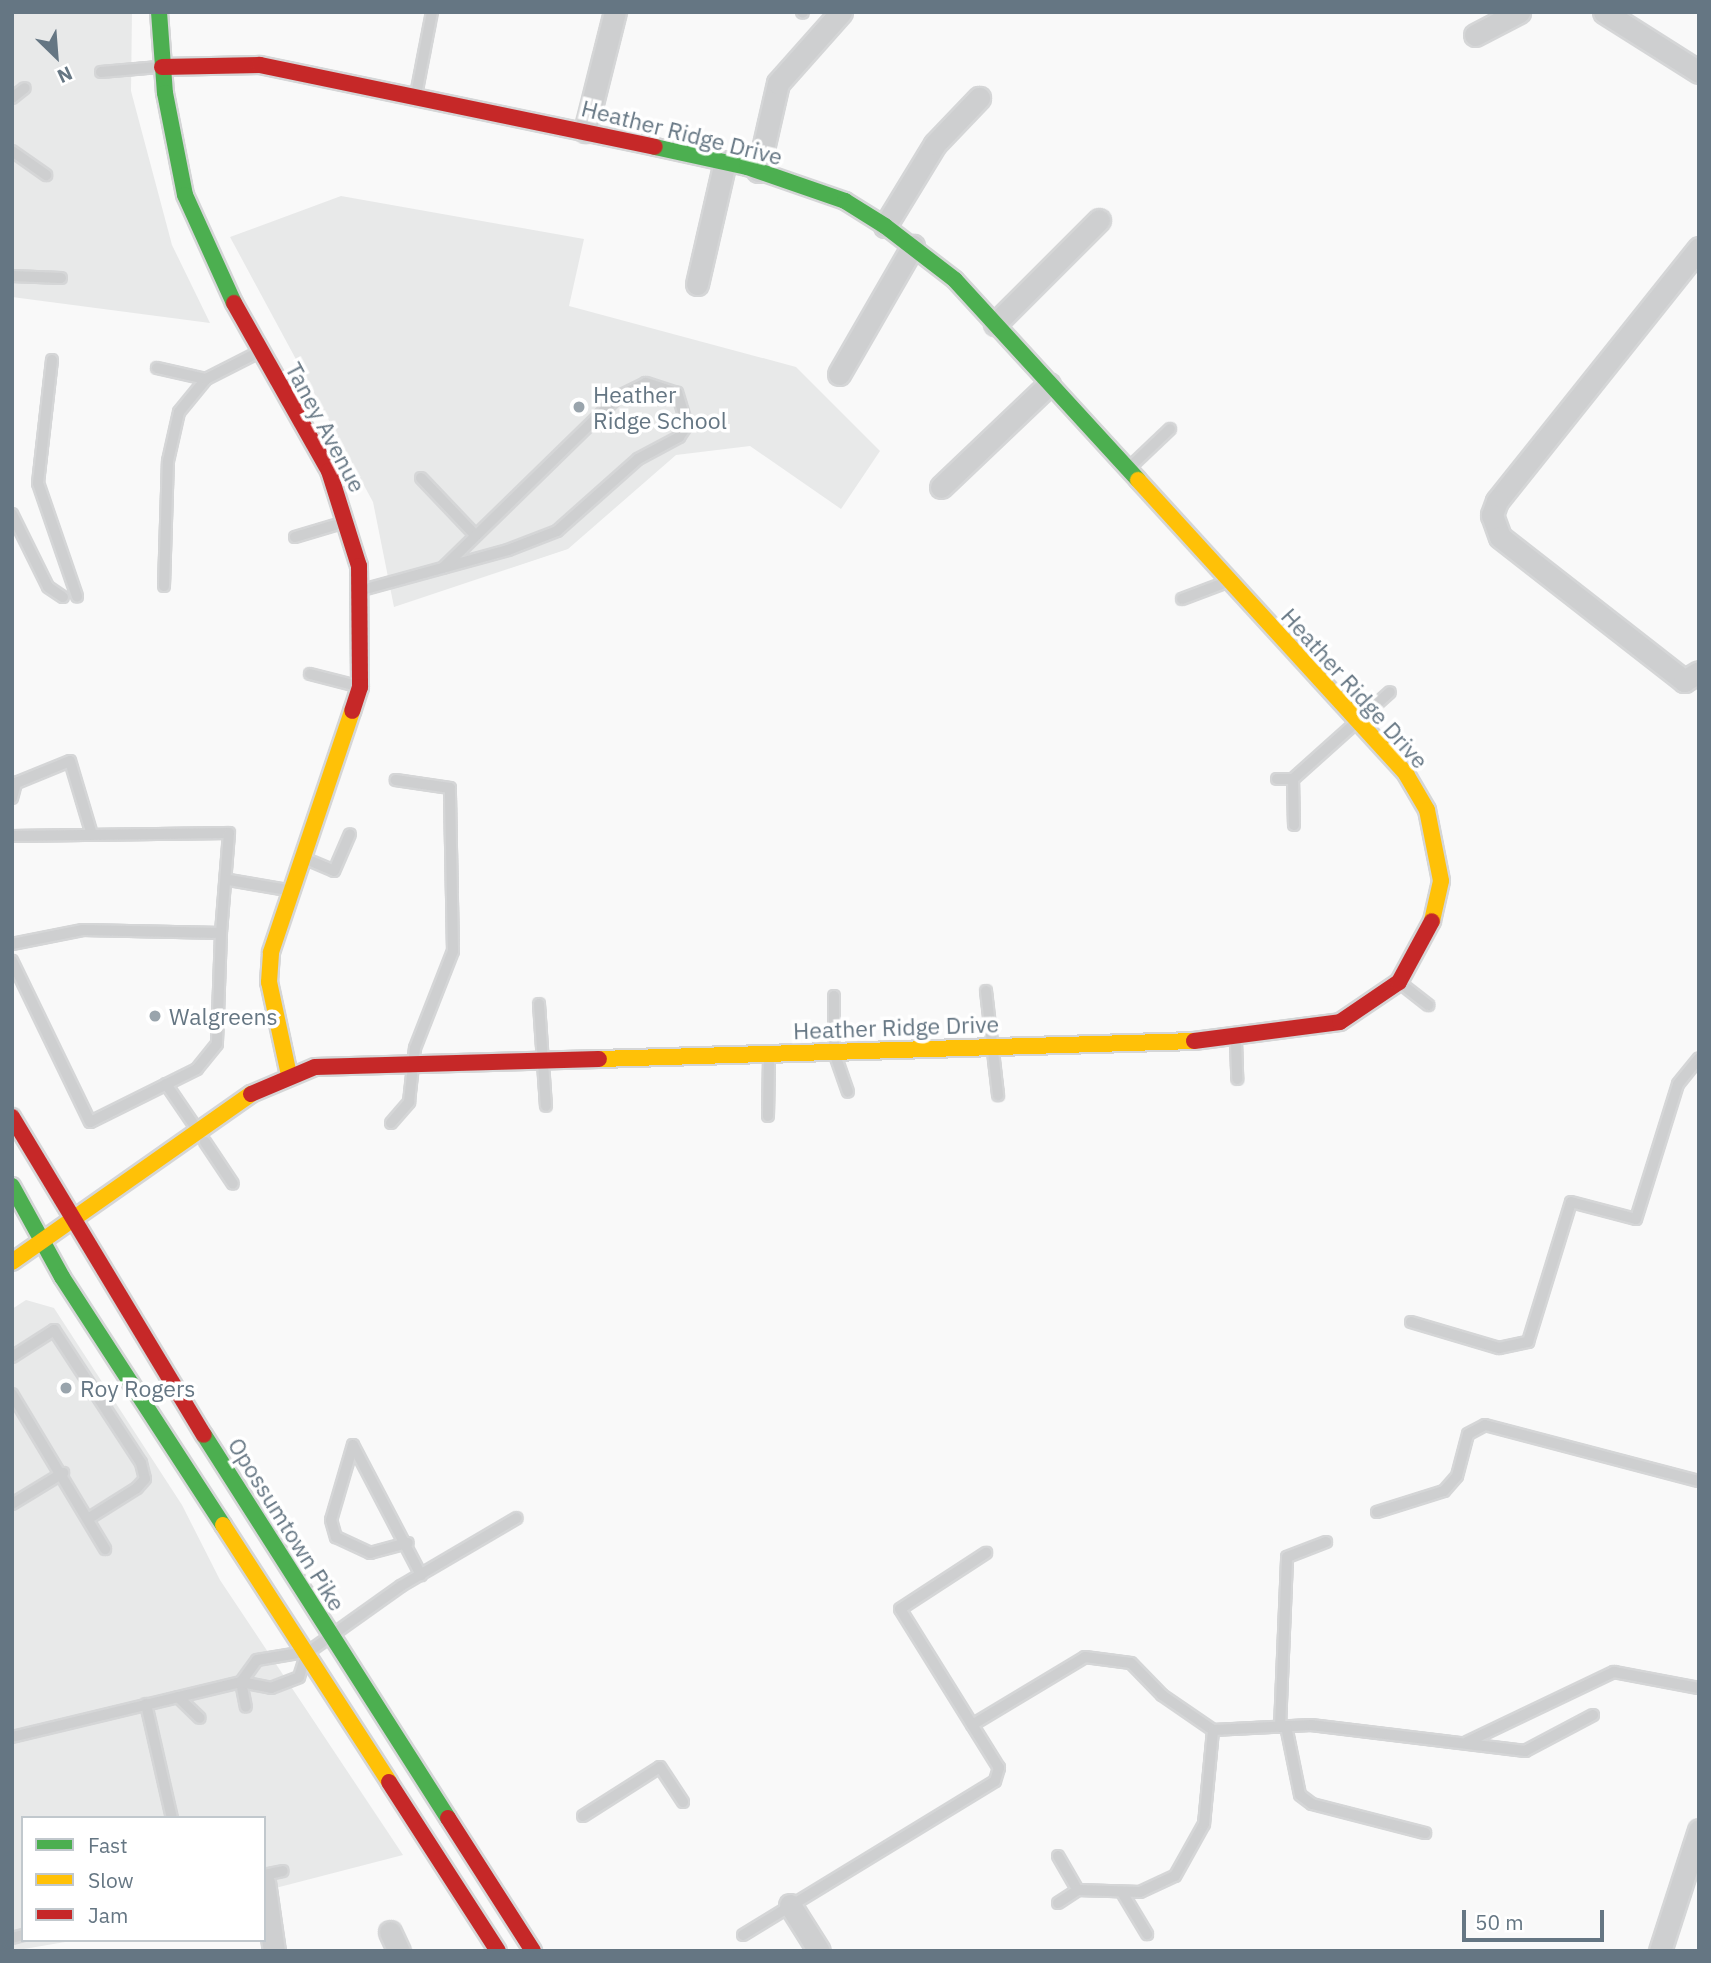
<!DOCTYPE html>
<style>
body{margin:0}
#map{position:relative;width:1711px;height:1963px;overflow:hidden;background:#f9f9f9;font-family:"IBM Plex Sans",sans-serif}
div>[style]{position:absolute}
.built>*{inset:0;background:#e8e9e9}
.roads{filter:drop-shadow(2px 0 #d5d6d7) drop-shadow(-2px 0 #d5d6d7) drop-shadow(0 2px #d5d6d7) drop-shadow(0 -2px #d5d6d7)}
.lane>*{height:10px;margin:-5px;padding:0 5px;transform-origin:5px;border-radius:5px;background:#cecfd0}
.street>*{height:21px;margin:-10.5px;padding:0 10.5px;transform-origin:10.5px;border-radius:10.5px;background:#cecfd0}
.fast>*{height:16px;margin:-8px;padding:0 8px;transform-origin:8px;border-radius:8px;background:#4caf50}
.slow>*{height:16px;margin:-8px;padding:0 8px;transform-origin:8px;border-radius:8px;background:#ffc107}
.jam>*{height:16px;margin:-8px;padding:0 8px;transform-origin:8px;border-radius:8px;background:#c62828}
.dots>*{width:19px;height:19px;translate:-50% -50%;box-sizing:border-box;border:4px solid #fff;border-radius:50%}
span{translate:-50% -50%;white-space:nowrap;text-align:center;line-height:1.15;-webkit-text-stroke:7px #fff;paint-order:stroke}
.street-label{font-size:23px;color:#657683}
.poi-label{font-size:23px;color:#657683}
.left{translate:0 -50%;text-align:left}
.frame{position:absolute;inset:0;border:14px solid #657683;pointer-events:none}
.legend{position:absolute;left:21px;top:1816px;width:245px;height:126px;box-sizing:border-box;background:#fff;border:2px solid #c1c8cd;margin:0;padding:9px 12px;list-style:none;font-size:21px;color:#657683}
.legend li{display:flex;align-items:center;gap:14px;height:35px}
.legend b{width:35px;border:2px solid #c1c8cd}
.north{position:absolute;left:21px;top:21px;width:70px;height:70px;-webkit-text-stroke:5px #fff;paint-order:stroke;rotate:155deg;font-size:19px;font-weight:700;line-height:28px;text-align:center;color:#657683}
.north::after{content:'';display:block;margin:auto;width:24px;height:32px;background:#657683;clip-path:polygon(50% 0,100% 100%,50% 72%,0 100%)}
.scale{position:absolute;left:1462px;top:1910px;width:142px;height:32px;box-sizing:border-box;border:4px solid #657683;border-top:0;padding-left:9px;font-size:21px;line-height:24px;white-space:nowrap;color:#657683;-webkit-text-stroke:5px #fff;paint-order:stroke}
</style>
<div id="map">
<div class="built">
<i style="clip-path:polygon(12px 12px,132px 12px,131px 91px,172px 245px,210px 323px,12px 297px)"></i>
<i style="clip-path:polygon(341px 196px,584px 239px,569px 306px,796px 367px,880px 451px,841px 509px,750px 446px,676px 455px,568px 549px,394px 607px,373px 502px,230px 237px)"></i>
<i style="clip-path:polygon(26px 1300px,54px 1308px,182px 1505px,220px 1580px,403px 1855px,264px 1891px,264px 1818px,23px 1818px,23px 1940px,77px 1940px,12px 1951px,12px 1309px)"></i>
</div>
<div class="roads">
<div class="lane">
<i style="left:802px;top:12px;width:1px;rotate:45deg"></i>
<i style="left:101px;top:72px;width:58px;rotate:-4.9deg"></i>
<i style="left:416px;top:95px;width:85px;rotate:-79.1deg"></i>
<i style="left:12px;top:98px;width:16px;rotate:-38deg"></i>
<i style="left:12px;top:151px;width:42px;rotate:35.2deg"></i>
<i style="left:12px;top:276px;width:49px;rotate:2.3deg"></i>
<i style="left:52px;top:360px;width:124px;rotate:96.5deg"></i>
<i style="left:38px;top:483px;width:120px;rotate:71deg"></i>
<i style="left:157px;top:368px;width:50px;rotate:12.7deg"></i>
<i style="left:1128px;top:469px;width:58px;rotate:-43.6deg"></i>
<i style="left:421px;top:478px;width:79px;rotate:46.5deg"></i>
<i style="left:12px;top:514px;width:81px;rotate:63.7deg"></i>
<i style="left:48px;top:587px;width:18px;rotate:34deg"></i>
<i style="left:295px;top:537px;width:49px;rotate:-16.6deg"></i>
<i style="left:164px;top:586px;width:125px;rotate:-88.2deg"></i>
<i style="left:168px;top:461px;width:50px;rotate:-77.3deg"></i>
<i style="left:179px;top:412px;width:43px;rotate:-50.7deg"></i>
<i style="left:206px;top:379px;width:59px;rotate:-27deg"></i>
<i style="left:362px;top:590px;width:151px;rotate:-15.3deg"></i>
<i style="left:508px;top:550px;width:53px;rotate:-21.2deg"></i>
<i style="left:557px;top:531px;width:108px;rotate:-41.6deg"></i>
<i style="left:638px;top:459px;width:47px;rotate:-28.2deg"></i>
<i style="left:679px;top:437px;width:14px;rotate:-56deg"></i>
<i style="left:687px;top:425px;width:34px;rotate:-107deg"></i>
<i style="left:677px;top:393px;width:33px;rotate:-162deg"></i>
<i style="left:646px;top:383px;width:30px;rotate:154deg"></i>
<i style="left:619px;top:396px;width:246px;rotate:135.7deg"></i>
<i style="left:1182px;top:599px;width:48px;rotate:-20.7deg"></i>
<i style="left:310px;top:674px;width:49px;rotate:14.3deg"></i>
<i style="left:1277px;top:779px;width:16px"></i>
<i style="left:1293px;top:779px;width:130px;rotate:-41.9deg"></i>
<i style="left:1293px;top:779px;width:46px;rotate:88.8deg"></i>
<i style="left:12px;top:798px;width:16px;rotate:-75deg"></i>
<i style="left:16px;top:783px;width:58px;rotate:-22.2deg"></i>
<i style="left:70px;top:761px;width:77px;rotate:73.4deg"></i>
<i style="left:12px;top:836px;width:217px;rotate:-0.8deg"></i>
<i style="left:229px;top:833px;width:100px;rotate:94.6deg"></i>
<i style="left:306px;top:859px;width:30px;rotate:23deg"></i>
<i style="left:334px;top:871px;width:40px;rotate:-66.6deg"></i>
<i style="left:229px;top:880px;width:59px;rotate:9.8deg"></i>
<i style="left:12px;top:944px;width:72px;rotate:-11.2deg"></i>
<i style="left:83px;top:930px;width:138px;rotate:1.2deg"></i>
<i style="left:221px;top:933px;width:111px;rotate:92.1deg"></i>
<i style="left:217px;top:1044px;width:32px;rotate:129deg"></i>
<i style="left:197px;top:1069px;width:119px;rotate:153.6deg"></i>
<i style="left:90px;top:1122px;width:179px;rotate:-115.8deg"></i>
<i style="left:1400px;top:983px;width:36px;rotate:38deg"></i>
<i style="left:986px;top:991px;width:105px;rotate:83.4deg"></i>
<i style="left:834px;top:996px;width:56px;rotate:90deg"></i>
<i style="left:834px;top:1052px;width:42px;rotate:70.7deg"></i>
<i style="left:539px;top:1004px;width:102px;rotate:86.1deg"></i>
<i style="left:1236px;top:1042px;width:37px;rotate:88deg"></i>
<i style="left:166px;top:1084px;width:53px;rotate:55.7deg"></i>
<i style="left:768px;top:1116px;width:59px;rotate:-89deg"></i>
<i style="left:391px;top:1123px;width:28px;rotate:-49deg"></i>
<i style="left:409px;top:1102px;width:54px;rotate:-83.7deg"></i>
<i style="left:415px;top:1048px;width:104px;rotate:-68.6deg"></i>
<i style="left:453px;top:951px;width:163px;rotate:-91.1deg"></i>
<i style="left:450px;top:788px;width:55px;rotate:-171.6deg"></i>
<i style="left:205px;top:1142px;width:50px;rotate:56.3deg"></i>
<i style="left:1411px;top:1322px;width:92px;rotate:16.5deg"></i>
<i style="left:1499px;top:1348px;width:30px;rotate:-12deg"></i>
<i style="left:1528px;top:1342px;width:146px;rotate:-72.9deg"></i>
<i style="left:1571px;top:1202px;width:67px;rotate:14.7deg"></i>
<i style="left:1636px;top:1219px;width:141px;rotate:-72.7deg"></i>
<i style="left:1678px;top:1084px;width:33px;rotate:-51deg"></i>
<i style="left:12px;top:1357px;width:50px;rotate:-32.7deg"></i>
<i style="left:54px;top:1330px;width:159px;rotate:56.8deg"></i>
<i style="left:141px;top:1463px;width:16px;rotate:76deg"></i>
<i style="left:145px;top:1479px;width:12px;rotate:132deg"></i>
<i style="left:137px;top:1488px;width:54px;rotate:147.8deg"></i>
<i style="left:12px;top:1394px;width:181px;rotate:59deg"></i>
<i style="left:353px;top:1445px;width:78px;rotate:106.3deg"></i>
<i style="left:331px;top:1520px;width:18px;rotate:74deg"></i>
<i style="left:336px;top:1537px;width:38px;rotate:25deg"></i>
<i style="left:370px;top:1553px;width:39px;rotate:-15deg"></i>
<i style="left:353px;top:1445px;width:147px;rotate:62.4deg"></i>
<i style="left:12px;top:1504px;width:60px;rotate:-31.3deg"></i>
<i style="left:1377px;top:1512px;width:70px;rotate:-17.4deg"></i>
<i style="left:1444px;top:1491px;width:20px;rotate:-49deg"></i>
<i style="left:1457px;top:1476px;width:43px;rotate:-75.3deg"></i>
<i style="left:1468px;top:1434px;width:19px;rotate:-28deg"></i>
<i style="left:1485px;top:1425px;width:221px;rotate:14.7deg"></i>
<i style="left:241px;top:1682px;width:27px;rotate:-54deg"></i>
<i style="left:257px;top:1660px;width:43px;rotate:-9.5deg"></i>
<i style="left:241px;top:1682px;width:25px;rotate:79deg"></i>
<i style="left:178px;top:1697px;width:30px;rotate:44deg"></i>
<i style="left:146px;top:1704px;width:117px;rotate:77.2deg"></i>
<i style="left:972px;top:1725px;width:132px;rotate:-31deg"></i>
<i style="left:1085px;top:1657px;width:46px;rotate:7.4deg"></i>
<i style="left:1131px;top:1663px;width:45px;rotate:45.9deg"></i>
<i style="left:1162px;top:1695px;width:62px;rotate:34.5deg"></i>
<i style="left:1213px;top:1730px;width:98px;rotate:-2.9deg"></i>
<i style="left:1311px;top:1725px;width:216px;rotate:6.9deg"></i>
<i style="left:1525px;top:1751px;width:77px;rotate:-27.9deg"></i>
<i style="left:1286px;top:1726px;width:70px;rotate:78.5deg"></i>
<i style="left:1300px;top:1795px;width:15px;rotate:37deg"></i>
<i style="left:1312px;top:1804px;width:117px;rotate:14.4deg"></i>
<i style="left:1280px;top:1727px;width:170px;rotate:-87.6deg"></i>
<i style="left:1287px;top:1557px;width:42px;rotate:-21deg"></i>
<i style="left:12px;top:1737px;width:236px;rotate:-13.5deg"></i>
<i style="left:241px;top:1682px;width:31px;rotate:11deg"></i>
<i style="left:271px;top:1688px;width:30px;rotate:-21deg"></i>
<i style="left:299px;top:1677px;width:25px;rotate:-72deg"></i>
<i style="left:307px;top:1653px;width:115px;rotate:-35.5deg"></i>
<i style="left:401px;top:1586px;width:134px;rotate:-30.4deg"></i>
<i style="left:1467px;top:1742px;width:163px;rotate:-25.5deg"></i>
<i style="left:1614px;top:1672px;width:86px;rotate:10.7deg"></i>
<i style="left:583px;top:1816px;width:91px;rotate:-32.5deg"></i>
<i style="left:660px;top:1767px;width:42px;rotate:56.7deg"></i>
<i style="left:1058px;top:1856px;width:39px;rotate:60deg"></i>
<i style="left:1078px;top:1890px;width:62px;rotate:1.8deg"></i>
<i style="left:1140px;top:1892px;width:38px;rotate:-25deg"></i>
<i style="left:1175px;top:1876px;width:60px;rotate:-60.9deg"></i>
<i style="left:1204px;top:1824px;width:94px;rotate:-84.5deg"></i>
<i style="left:264px;top:1875px;width:19px;rotate:-12deg"></i>
<i style="left:1123px;top:1894px;width:47px;rotate:59deg"></i>
<i style="left:1058px;top:1903px;width:24px;rotate:-33deg"></i>
<i style="left:743px;top:1935px;width:295px;rotate:-31.4deg"></i>
<i style="left:995px;top:1781px;width:14px;rotate:-73deg"></i>
<i style="left:999px;top:1768px;width:187px;rotate:-121.9deg"></i>
<i style="left:900px;top:1609px;width:103px;rotate:-33.1deg"></i>
<i style="left:12px;top:1938px;width:11px;rotate:-15deg"></i>
</div>
<div class="street">
<i style="left:1604px;top:12px;width:112px;rotate:32.3deg"></i>
<i style="left:1475px;top:35px;width:50px;rotate:-27.6deg"></i>
<i style="left:585px;top:131px;width:123px;rotate:-75.9deg"></i>
<i style="left:758px;top:171px;width:90px;rotate:-77.2deg"></i>
<i style="left:778px;top:83px;width:95px;rotate:-48.4deg"></i>
<i style="left:885px;top:226px;width:96px;rotate:-58.6deg"></i>
<i style="left:935px;top:144px;width:64px;rotate:-46.3deg"></i>
<i style="left:1699px;top:248px;width:324px;rotate:128.6deg"></i>
<i style="left:1497px;top:501px;width:15px;rotate:110deg"></i>
<i style="left:1492px;top:515px;width:23px;rotate:70deg"></i>
<i style="left:1500px;top:537px;width:234px;rotate:38deg"></i>
<i style="left:1684px;top:681px;width:17px;rotate:-31deg"></i>
<i style="left:697px;top:284px;width:125px;rotate:-77.1deg"></i>
<i style="left:995px;top:324px;width:147px;rotate:-45deg"></i>
<i style="left:839px;top:374px;width:148px;rotate:-60deg"></i>
<i style="left:941px;top:487px;width:149px;rotate:-43.6deg"></i>
<i style="left:264px;top:1882px;width:70px;rotate:81.8deg"></i>
<i style="left:790px;top:1905px;width:54px;rotate:57.8deg"></i>
<i style="left:390px;top:1932px;width:21px;rotate:65deg"></i>
<i style="left:1660px;top:1951px;width:127px;rotate:-72.1deg"></i>
</div>
<div class="fast">
<i style="left:159px;top:12px;width:81px;rotate:85.8deg"></i>
<i style="left:165px;top:93px;width:104px;rotate:78.9deg"></i>
<i style="left:185px;top:195px;width:119px;rotate:65.6deg"></i>
<i style="left:655px;top:147px;width:94px;rotate:12.3deg"></i>
<i style="left:747px;top:167px;width:104px;rotate:19.1deg"></i>
<i style="left:845px;top:201px;width:47px;rotate:32deg"></i>
<i style="left:885px;top:226px;width:88px;rotate:37.6deg"></i>
<i style="left:955px;top:280px;width:271px;rotate:47.5deg"></i>
<i style="left:12px;top:1186px;width:104px;rotate:61.2deg"></i>
<i style="left:62px;top:1277px;width:296px;rotate:57deg"></i>
<i style="left:204px;top:1435px;width:454px;rotate:57.5deg"></i>
</div>
<div class="slow">
<i style="left:1138px;top:480px;width:398px;rotate:47.6deg"></i>
<i style="left:1406px;top:774px;width:42px;rotate:59.7deg"></i>
<i style="left:1427px;top:810px;width:72px;rotate:78.8deg"></i>
<i style="left:1441px;top:881px;width:41px;rotate:102.7deg"></i>
<i style="left:599px;top:1059px;width:595px;rotate:-1.73deg"></i>
<i style="left:289px;top:1075px;width:95px;rotate:-102.1deg"></i>
<i style="left:269px;top:982px;width:30px;rotate:-86deg"></i>
<i style="left:271px;top:952px;width:254px;rotate:-71.4deg"></i>
<i style="left:12px;top:1262px;width:292px;rotate:-35.1deg"></i>
<i style="left:223px;top:1525px;width:306px;rotate:57.1deg"></i>
</div>
<div class="jam">
<i style="left:162px;top:67px;width:98px;rotate:-1.2deg"></i>
<i style="left:260px;top:65px;width:403px;rotate:11.7deg"></i>
<i style="left:234px;top:303px;width:193px;rotate:60.5deg"></i>
<i style="left:329px;top:471px;width:100px;rotate:72.5deg"></i>
<i style="left:359px;top:566px;width:121px;rotate:89.5deg"></i>
<i style="left:360px;top:687px;width:25px;rotate:108deg"></i>
<i style="left:1194px;top:1041px;width:147px;rotate:-7.4deg"></i>
<i style="left:1340px;top:1022px;width:71px;rotate:-34.1deg"></i>
<i style="left:1399px;top:982px;width:69px;rotate:-61.6deg"></i>
<i style="left:251px;top:1094px;width:69px;rotate:-22.9deg"></i>
<i style="left:315px;top:1067px;width:284px;rotate:-1.6deg"></i>
<i style="left:12px;top:1117px;width:371px;rotate:58.9deg"></i>
<i style="left:389px;top:1782px;width:201px;rotate:57.2deg"></i>
<i style="left:448px;top:1818px;width:158px;rotate:57.4deg"></i>
</div>
</div>
<div class="dots">
<i style="left:579px;top:407px;background:#99a4ac"></i>
<i style="left:155px;top:1016px;background:#99a4ac"></i>
<i style="left:66px;top:1388px;background:#99a4ac"></i>
</div>
<div class="street-label">
<span style="left:682px;top:132px;rotate:14deg">Heather Ridge Drive</span>
<span style="left:326px;top:427px;rotate:62deg">Taney Avenue</span>
<span style="left:1355px;top:688px;rotate:48deg">Heather Ridge Drive</span>
<span style="left:896px;top:1027px;rotate:-2deg">Heather Ridge Drive</span>
<span style="left:287px;top:1524px;rotate:58deg">Opossumtown Pike</span>
</div>
<div class="poi-label">
<span class="left" style="left:593px;top:407px">Heather<br>Ridge School</span>
<span class="left" style="left:169px;top:1016px">Walgreens</span>
<span class="left" style="left:80px;top:1388px">Roy Rogers</span>
</div>
<div class="frame"></div>
<ul class="legend">
<li><b style="height:9px;background:#4caf50"></b>Fast</li>
<li><b style="height:9px;background:#ffc107"></b>Slow</li>
<li><b style="height:9px;background:#c62828"></b>Jam</li>
</ul>
<div class="north">N</div>
<div class="scale">50 m</div>
</div>
